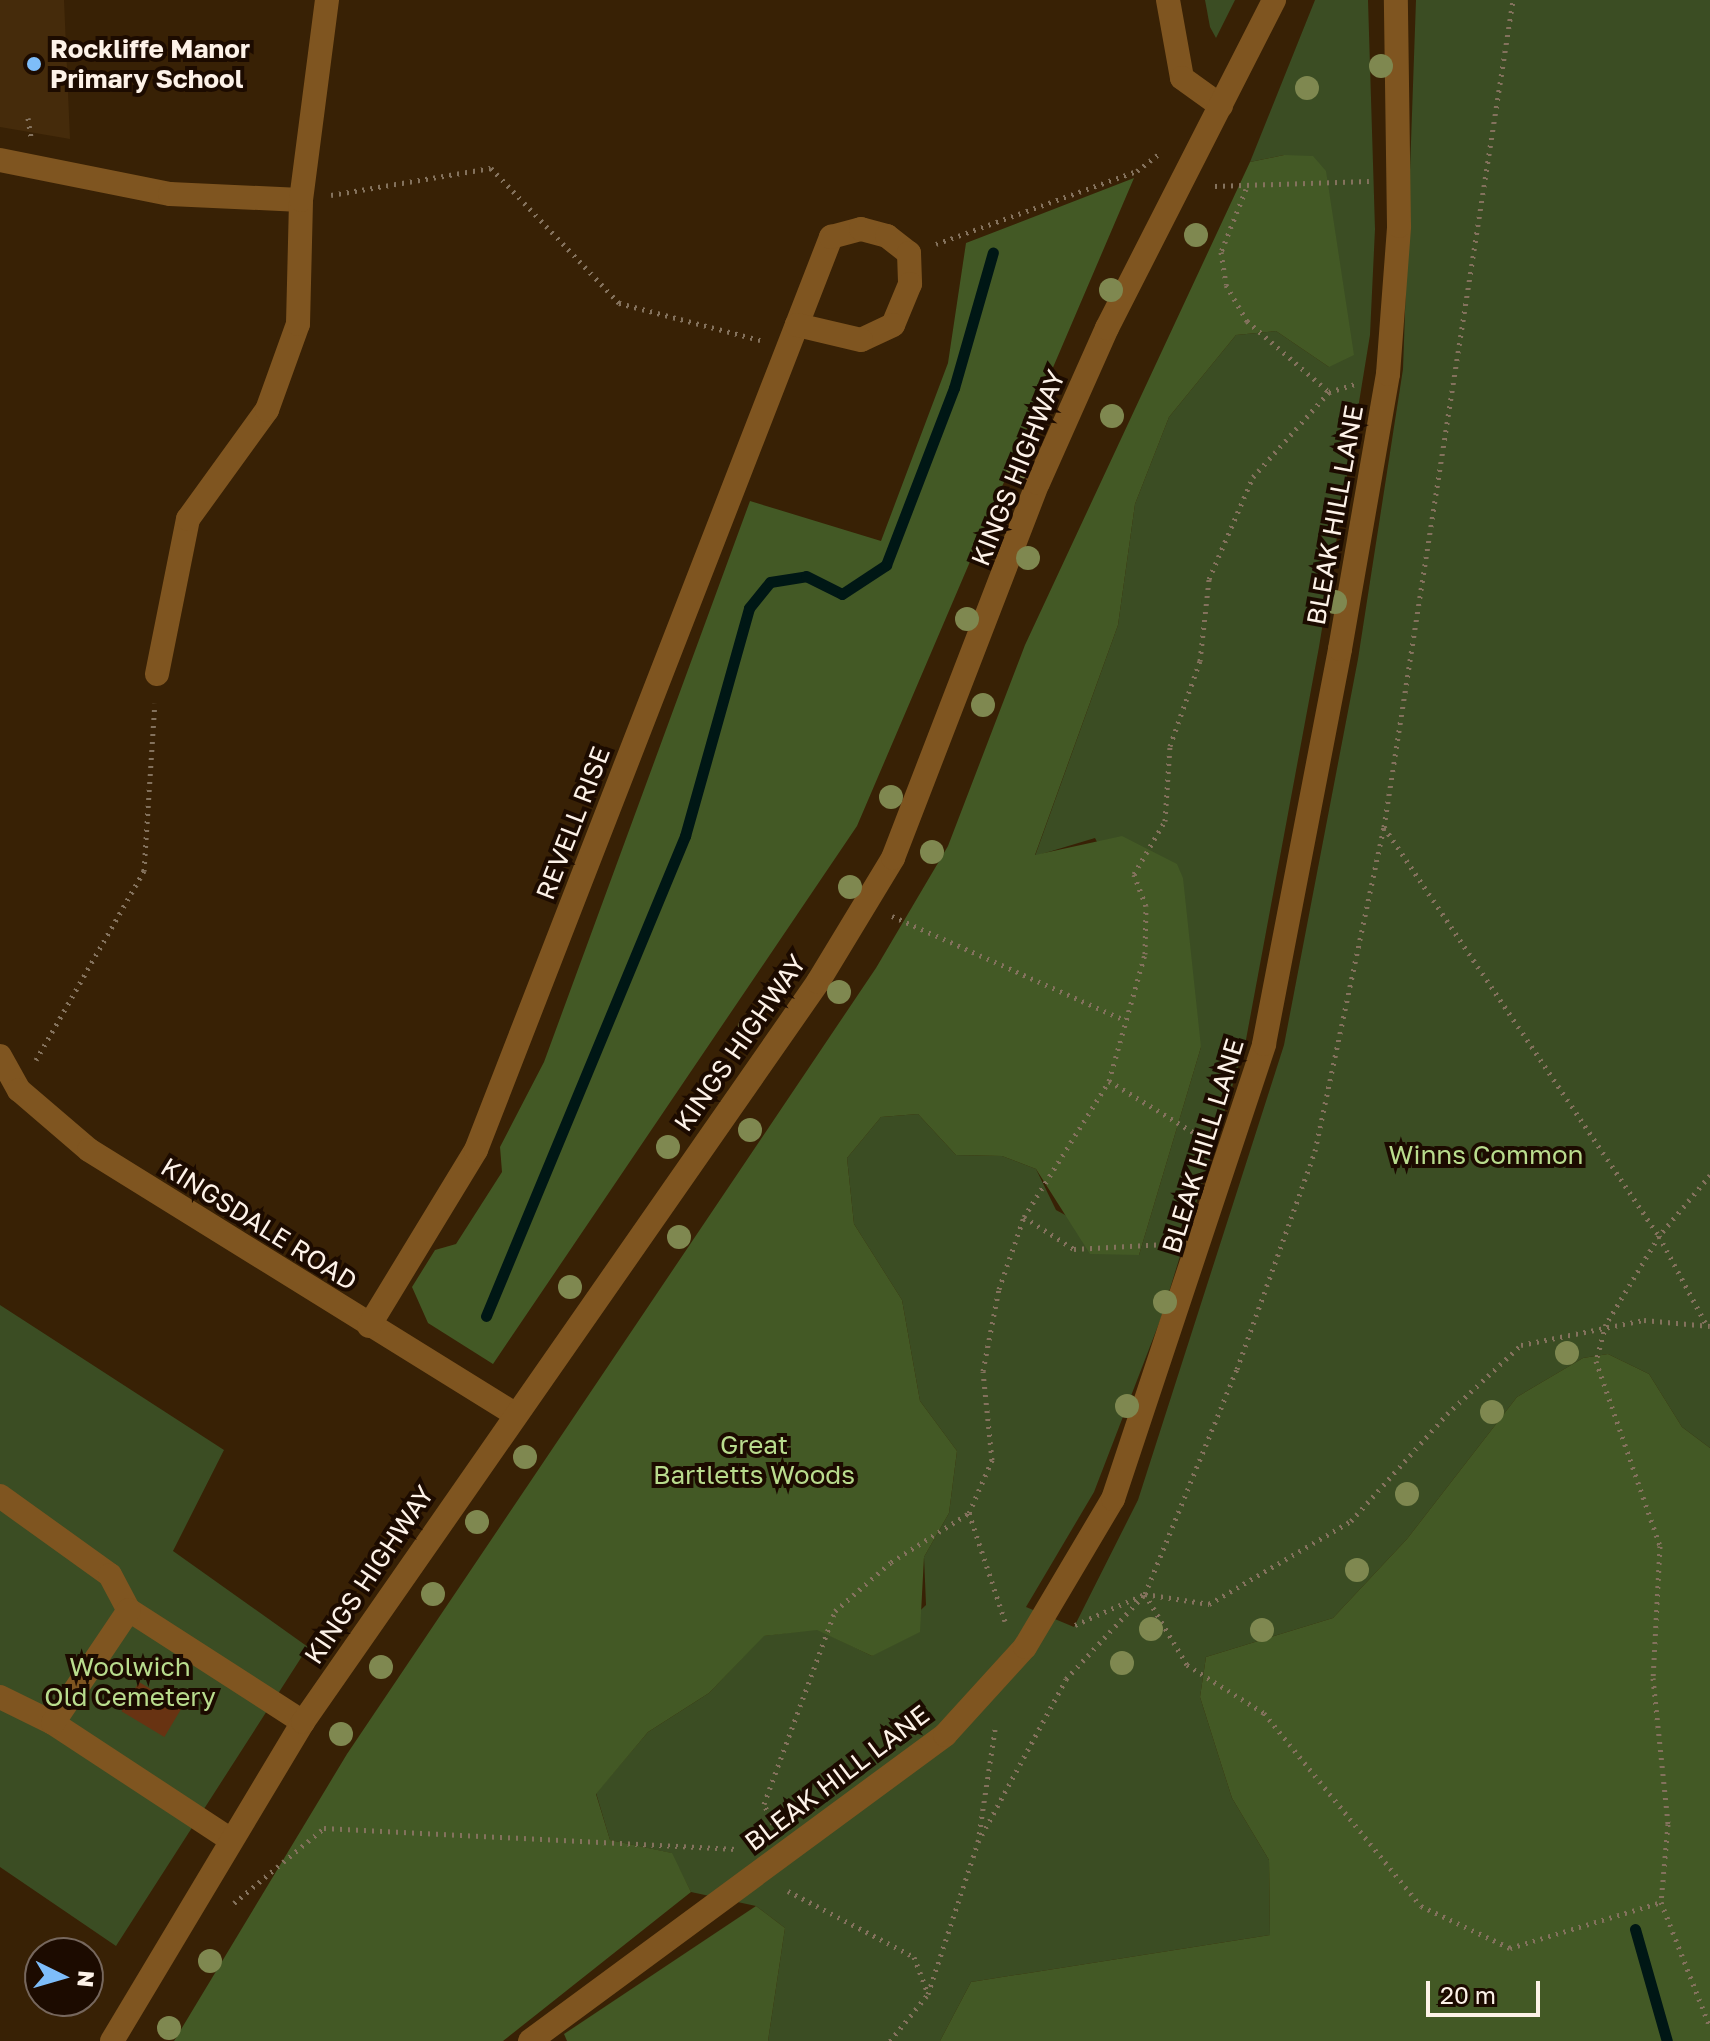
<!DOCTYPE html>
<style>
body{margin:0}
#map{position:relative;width:1710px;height:2041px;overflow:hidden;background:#382105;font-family:"Golos Text",sans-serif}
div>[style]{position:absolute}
.built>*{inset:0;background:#452b0b}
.green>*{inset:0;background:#3b4d23}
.forest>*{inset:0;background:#435925}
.stream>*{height:11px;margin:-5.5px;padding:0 5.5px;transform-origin:5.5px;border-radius:5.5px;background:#001715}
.building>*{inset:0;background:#683312;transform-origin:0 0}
.path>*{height:5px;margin-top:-2.5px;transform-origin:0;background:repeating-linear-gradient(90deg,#84725d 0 2px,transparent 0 8px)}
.minor>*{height:24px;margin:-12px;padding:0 12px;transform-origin:12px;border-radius:12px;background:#7f5520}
.trees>*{width:24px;height:24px;margin:-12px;border-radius:50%;background:#7f8850}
.dots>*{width:22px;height:22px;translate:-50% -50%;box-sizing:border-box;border:4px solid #1c0b00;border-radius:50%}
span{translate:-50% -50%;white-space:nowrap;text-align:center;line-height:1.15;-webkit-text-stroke:8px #1c0b00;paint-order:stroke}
.poi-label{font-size:26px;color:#fdf2e8;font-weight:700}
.left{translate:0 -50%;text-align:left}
.street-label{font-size:26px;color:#fdf2e8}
.park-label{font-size:26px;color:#b9dc8d}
.north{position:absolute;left:24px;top:1937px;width:80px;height:80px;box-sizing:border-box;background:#1c0b00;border:2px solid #76675d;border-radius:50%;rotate:95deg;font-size:22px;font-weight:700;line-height:32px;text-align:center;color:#fdf2e8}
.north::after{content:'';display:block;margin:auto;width:28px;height:36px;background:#7ebdf9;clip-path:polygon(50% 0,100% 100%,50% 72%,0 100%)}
.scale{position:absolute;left:1426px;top:1981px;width:114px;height:36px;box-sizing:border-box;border:4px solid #fdf2e8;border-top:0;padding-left:10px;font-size:24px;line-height:28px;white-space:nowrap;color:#fdf2e8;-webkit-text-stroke:6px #1c0b00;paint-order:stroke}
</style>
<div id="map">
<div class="built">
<i style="clip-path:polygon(0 0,64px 0,70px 139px,0 127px)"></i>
</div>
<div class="green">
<i style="clip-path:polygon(1205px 0,1235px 0,1216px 38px,1210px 27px)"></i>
<i style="clip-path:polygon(1315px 0,1368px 0,1375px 229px,1370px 335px,1319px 647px,1245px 1045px,1161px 1318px,1094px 1492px,1026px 1607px,1074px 1627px,1138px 1500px,1284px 1045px,1358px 659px,1403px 369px,1416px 0,1710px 0,1710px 1448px,1682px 1427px,1649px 1374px,1608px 1354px,1583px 1358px,1517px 1397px,1407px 1539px,1333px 1618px,1206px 1657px,1200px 1697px,1217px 1751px,1232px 1798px,1269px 1860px,1270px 1935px,971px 1982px,940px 2041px,768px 2041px,785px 1928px,756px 1906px,691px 1892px,671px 1853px,610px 1840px,596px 1793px,648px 1732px,709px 1693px,763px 1636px,817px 1629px,872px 1656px,926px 1605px,924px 1557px,949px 1513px,957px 1451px,920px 1401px,902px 1300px,854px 1224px,847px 1158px,881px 1117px,918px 1114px,956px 1155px,1002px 1156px,1036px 1169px,1056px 1210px,1139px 1255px,1201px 1047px,1095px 838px,1035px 856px,1118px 625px,1135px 504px,1169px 417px,1236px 335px,1276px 331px,1329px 367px,1284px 155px,1250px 162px)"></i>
<i style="clip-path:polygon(0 1305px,224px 1450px,173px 1551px,308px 1647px,116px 1946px,0 1867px)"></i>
</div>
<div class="forest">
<i style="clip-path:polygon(1284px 155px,1313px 156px,1326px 171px,1354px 355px,1329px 367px,1276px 331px,1236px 335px,1169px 417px,1135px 504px,1118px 625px,1035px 855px,1122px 836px,1177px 864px,1183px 878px,1201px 1047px,1139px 1255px,1090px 1254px,1036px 1169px,1002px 1156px,956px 1155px,918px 1114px,881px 1117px,847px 1158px,854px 1224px,902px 1300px,920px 1401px,957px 1451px,949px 1513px,924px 1557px,920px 1632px,872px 1656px,817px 1630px,764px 1636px,709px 1693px,648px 1732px,596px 1794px,610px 1840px,672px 1853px,691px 1892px,503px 2041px,174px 2041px,347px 1754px,876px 968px,948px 846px,1025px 645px,1250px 162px)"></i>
<i style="clip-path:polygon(1134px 178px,857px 826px,493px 1364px,428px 1323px,412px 1287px,435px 1250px,456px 1244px,502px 1172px,500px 1147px,544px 1062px,750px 501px,881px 541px,948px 363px,966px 243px)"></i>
<i style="clip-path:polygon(1608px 1354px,1649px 1374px,1682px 1427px,1710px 1448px,1710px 2041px,940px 2041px,971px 1982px,1270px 1935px,1269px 1860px,1232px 1798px,1217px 1751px,1200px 1697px,1206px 1657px,1333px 1618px,1407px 1539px,1517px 1397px,1583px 1358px)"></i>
<i style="clip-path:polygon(756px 1906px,785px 1928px,768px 2041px,567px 2041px,564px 2034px)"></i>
</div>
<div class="stream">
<i style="left:486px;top:1316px;width:520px;rotate:-67.48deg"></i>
<i style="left:685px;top:836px;width:237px;rotate:-74.3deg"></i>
<i style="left:749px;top:608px;width:33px;rotate:-51deg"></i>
<i style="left:770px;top:582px;width:36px;rotate:-9deg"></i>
<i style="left:806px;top:576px;width:40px;rotate:26.6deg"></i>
<i style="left:842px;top:594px;width:53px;rotate:-33.4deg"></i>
<i style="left:886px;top:565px;width:190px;rotate:-69deg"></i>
<i style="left:954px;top:388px;width:141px;rotate:-74deg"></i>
<i style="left:1635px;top:1929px;width:116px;rotate:74.1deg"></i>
</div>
<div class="building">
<i style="left:139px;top:1682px;width:50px;height:34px;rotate:31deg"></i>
</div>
<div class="path">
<i style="left:28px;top:118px;width:18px;rotate:81deg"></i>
<i style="left:1215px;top:186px;width:154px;rotate:-1.9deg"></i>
<i style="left:1246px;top:189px;width:68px;rotate:111.6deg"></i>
<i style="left:1221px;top:252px;width:33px;rotate:81deg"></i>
<i style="left:1226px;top:285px;width:42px;rotate:59.7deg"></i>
<i style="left:1247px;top:321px;width:108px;rotate:40.9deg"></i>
<i style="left:331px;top:195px;width:162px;rotate:-9.6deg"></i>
<i style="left:491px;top:168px;width:186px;rotate:46.5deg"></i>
<i style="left:619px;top:303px;width:146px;rotate:14.7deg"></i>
<i style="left:936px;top:244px;width:214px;rotate:-20deg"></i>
<i style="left:1137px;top:171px;width:29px;rotate:-38deg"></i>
<i style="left:1384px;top:827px;width:493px;rotate:56.1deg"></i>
<i style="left:1659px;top:1236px;width:98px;rotate:61.9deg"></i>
<i style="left:892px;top:916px;width:254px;rotate:24.1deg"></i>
<i style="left:36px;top:1060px;width:218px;rotate:-60.3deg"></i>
<i style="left:144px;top:871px;width:168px;rotate:-86.3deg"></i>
<i style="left:1109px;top:1081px;width:108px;rotate:31.3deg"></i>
<i style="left:1710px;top:1175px;width:80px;rotate:129.9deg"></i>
<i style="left:1659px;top:1236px;width:103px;rotate:121.1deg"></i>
<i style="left:1606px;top:1324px;width:38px;rotate:105deg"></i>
<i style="left:1596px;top:1361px;width:196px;rotate:70.9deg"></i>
<i style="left:1660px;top:1546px;width:132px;rotate:93deg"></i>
<i style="left:1653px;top:1678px;width:147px;rotate:84.1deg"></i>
<i style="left:1668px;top:1824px;width:78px;rotate:95.1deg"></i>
<i style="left:1661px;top:1902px;width:134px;rotate:68.6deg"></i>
<i style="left:1024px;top:1217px;width:59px;rotate:32.6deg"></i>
<i style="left:1074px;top:1249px;width:92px;rotate:-3.1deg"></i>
<i style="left:969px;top:1513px;width:114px;rotate:71.6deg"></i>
<i style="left:1145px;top:1594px;width:82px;rotate:59.4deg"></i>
<i style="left:1187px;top:1665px;width:91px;rotate:31.9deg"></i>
<i style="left:1264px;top:1713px;width:249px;rotate:50.9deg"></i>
<i style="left:1421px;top:1906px;width:98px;rotate:25.3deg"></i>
<i style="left:1510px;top:1948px;width:158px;rotate:-16.9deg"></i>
<i style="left:1075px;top:1625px;width:77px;rotate:-23.9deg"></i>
<i style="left:1145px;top:1594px;width:65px;rotate:8.9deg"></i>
<i style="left:1209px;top:1604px;width:164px;rotate:-30.3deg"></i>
<i style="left:1351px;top:1521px;width:144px;rotate:-48.1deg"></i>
<i style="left:1447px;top:1414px;width:101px;rotate:-43deg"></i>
<i style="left:1521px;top:1345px;width:126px;rotate:-11.5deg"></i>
<i style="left:1644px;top:1320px;width:66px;rotate:5.2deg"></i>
<i style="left:773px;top:1824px;width:22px;rotate:-114deg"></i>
<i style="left:764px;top:1804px;width:206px;rotate:-69.8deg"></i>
<i style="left:835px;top:1611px;width:74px;rotate:-41.2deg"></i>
<i style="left:891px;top:1562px;width:92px;rotate:-32.1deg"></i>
<i style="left:969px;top:1513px;width:58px;rotate:-66.5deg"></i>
<i style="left:992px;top:1460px;width:89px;rotate:-95.8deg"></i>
<i style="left:983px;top:1371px;width:84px;rotate:-79deg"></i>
<i style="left:999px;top:1289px;width:76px;rotate:-70.9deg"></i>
<i style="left:1024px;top:1217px;width:160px;rotate:-58deg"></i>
<i style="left:1109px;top:1081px;width:132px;rotate:-74.2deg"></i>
<i style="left:1145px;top:954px;width:48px;rotate:-88.8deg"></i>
<i style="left:1146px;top:906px;width:34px;rotate:-111deg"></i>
<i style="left:1134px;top:874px;width:61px;rotate:-59.7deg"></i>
<i style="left:1165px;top:821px;width:75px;rotate:-86.2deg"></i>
<i style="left:1170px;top:746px;width:90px;rotate:-70.6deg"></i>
<i style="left:1200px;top:661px;width:82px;rotate:-83.7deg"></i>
<i style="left:1209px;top:579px;width:111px;rotate:-66.7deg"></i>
<i style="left:1253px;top:477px;width:114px;rotate:-48.2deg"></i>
<i style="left:1329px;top:392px;width:27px;rotate:-17deg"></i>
<i style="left:978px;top:1842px;width:185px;rotate:-61.6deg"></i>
<i style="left:1066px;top:1679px;width:116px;rotate:-47.1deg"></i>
<i style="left:1145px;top:1594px;width:243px;rotate:-67.8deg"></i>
<i style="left:1237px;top:1369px;width:232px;rotate:-70.3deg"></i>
<i style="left:1315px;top:1151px;width:331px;rotate:-78deg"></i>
<i style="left:1384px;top:827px;width:837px;rotate:-81.13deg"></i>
<i style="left:788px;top:1891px;width:142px;rotate:27.6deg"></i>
<i style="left:914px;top:1957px;width:40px;rotate:69deg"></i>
<i style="left:234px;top:1903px;width:117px;rotate:-39.8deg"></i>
<i style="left:324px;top:1828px;width:413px;rotate:2.9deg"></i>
<i style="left:890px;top:2041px;width:60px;rotate:-51deg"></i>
<i style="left:928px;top:1994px;width:160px;rotate:-71.8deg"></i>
<i style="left:978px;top:1842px;width:114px;rotate:-81.4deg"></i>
</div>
<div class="minor">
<i style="left:1168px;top:0;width:79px;rotate:79.8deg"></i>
<i style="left:1182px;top:78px;width:48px;rotate:35.7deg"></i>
<i style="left:0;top:160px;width:173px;rotate:11.3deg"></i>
<i style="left:170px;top:194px;width:131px;rotate:2.6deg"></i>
<i style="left:157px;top:674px;width:158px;rotate:-78.7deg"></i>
<i style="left:188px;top:519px;width:135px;rotate:-54.1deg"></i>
<i style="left:267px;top:410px;width:91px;rotate:-70.2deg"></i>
<i style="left:298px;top:324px;width:124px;rotate:-88.6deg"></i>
<i style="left:301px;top:200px;width:202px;rotate:-82.6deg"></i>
<i style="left:0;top:1056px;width:39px;rotate:61deg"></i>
<i style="left:19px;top:1090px;width:92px;rotate:40.6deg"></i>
<i style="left:89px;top:1150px;width:499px;rotate:31.8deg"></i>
<i style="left:369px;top:1326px;width:206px;rotate:-58.7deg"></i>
<i style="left:476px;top:1150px;width:980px;rotate:-68.75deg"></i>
<i style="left:831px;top:237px;width:31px;rotate:-15deg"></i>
<i style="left:861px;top:229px;width:27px;rotate:15deg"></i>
<i style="left:887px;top:236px;width:28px;rotate:38deg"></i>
<i style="left:909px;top:253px;width:31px;rotate:88deg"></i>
<i style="left:910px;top:284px;width:44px;rotate:112.5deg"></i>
<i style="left:893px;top:325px;width:35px;rotate:155deg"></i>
<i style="left:861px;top:340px;width:66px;rotate:-166.8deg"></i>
<i style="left:0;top:1496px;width:135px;rotate:35.7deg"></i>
<i style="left:110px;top:1575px;width:40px;rotate:62deg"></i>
<i style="left:129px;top:1610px;width:207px;rotate:32.8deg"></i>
<i style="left:0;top:1697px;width:59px;rotate:26.1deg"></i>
<i style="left:53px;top:1723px;width:209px;rotate:33.3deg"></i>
<i style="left:53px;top:1723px;width:136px;rotate:-56.1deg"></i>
<i style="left:112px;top:2041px;width:372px;rotate:-59.1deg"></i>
<i style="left:303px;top:1722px;width:902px;rotate:-55.16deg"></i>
<i style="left:818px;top:982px;width:145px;rotate:-58.8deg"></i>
<i style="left:893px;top:858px;width:402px;rotate:-68.9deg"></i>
<i style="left:1038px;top:483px;width:170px;rotate:-66deg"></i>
<i style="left:1107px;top:328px;width:368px;rotate:-63deg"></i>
<i style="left:530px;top:2041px;width:516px;rotate:-36.4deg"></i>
<i style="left:945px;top:1735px;width:119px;rotate:-47.7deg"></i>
<i style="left:1025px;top:1647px;width:172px;rotate:-59.3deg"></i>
<i style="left:1113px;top:1499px;width:479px;rotate:-71.6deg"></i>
<i style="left:1264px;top:1044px;width:402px;rotate:-79.1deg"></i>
<i style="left:1340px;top:649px;width:279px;rotate:-80.1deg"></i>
<i style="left:1388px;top:374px;width:148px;rotate:-85.7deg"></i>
<i style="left:1399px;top:226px;width:226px;rotate:-90.8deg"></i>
</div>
<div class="trees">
<i style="left:1381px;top:66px"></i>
<i style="left:1307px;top:88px"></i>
<i style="left:1196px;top:235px"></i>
<i style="left:1111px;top:290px"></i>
<i style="left:1112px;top:416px"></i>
<i style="left:1018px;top:468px"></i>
<i style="left:1028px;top:558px"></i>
<i style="left:1335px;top:602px"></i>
<i style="left:967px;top:619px"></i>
<i style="left:983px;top:705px"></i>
<i style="left:891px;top:797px"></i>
<i style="left:932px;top:852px"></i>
<i style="left:850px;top:887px"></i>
<i style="left:839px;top:992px"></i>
<i style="left:750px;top:1027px"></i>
<i style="left:750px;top:1130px"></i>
<i style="left:668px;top:1147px"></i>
<i style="left:679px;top:1237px"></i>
<i style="left:570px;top:1287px"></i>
<i style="left:1165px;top:1302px"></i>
<i style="left:1567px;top:1353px"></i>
<i style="left:1127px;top:1406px"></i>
<i style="left:1492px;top:1412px"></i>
<i style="left:525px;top:1457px"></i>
<i style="left:1407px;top:1494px"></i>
<i style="left:477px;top:1522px"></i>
<i style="left:1357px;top:1570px"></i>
<i style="left:433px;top:1594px"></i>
<i style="left:1151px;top:1629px"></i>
<i style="left:1262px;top:1630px"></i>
<i style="left:1122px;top:1663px"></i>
<i style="left:381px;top:1667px"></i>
<i style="left:341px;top:1734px"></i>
<i style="left:210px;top:1961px"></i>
<i style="left:169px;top:2028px"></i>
</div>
<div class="dots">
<i style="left:34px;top:64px;background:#7ebdf9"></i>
</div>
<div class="poi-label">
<span class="left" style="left:50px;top:64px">Rockliffe Manor<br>Primary School</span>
</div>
<div class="street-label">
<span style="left:1018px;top:468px;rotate:-68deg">KINGS HIGHWAY</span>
<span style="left:1335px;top:515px;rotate:-80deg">BLEAK HILL LANE</span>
<span style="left:573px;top:823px;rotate:-69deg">REVELL RISE</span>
<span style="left:740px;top:1043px;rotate:-55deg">KINGS HIGHWAY</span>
<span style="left:1203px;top:1146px;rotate:-73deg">BLEAK HILL LANE</span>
<span style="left:259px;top:1224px;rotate:32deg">KINGSDALE ROAD</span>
<span style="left:369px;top:1575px;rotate:-56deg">KINGS HIGHWAY</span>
<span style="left:837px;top:1778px;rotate:-37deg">BLEAK HILL LANE</span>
</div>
<div class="park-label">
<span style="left:1486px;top:1155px">Winns Common</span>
<span style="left:754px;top:1460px">Great<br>Bartletts Woods</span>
<span style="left:130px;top:1682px">Woolwich<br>Old Cemetery</span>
</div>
<div class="north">N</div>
<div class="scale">20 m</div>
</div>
